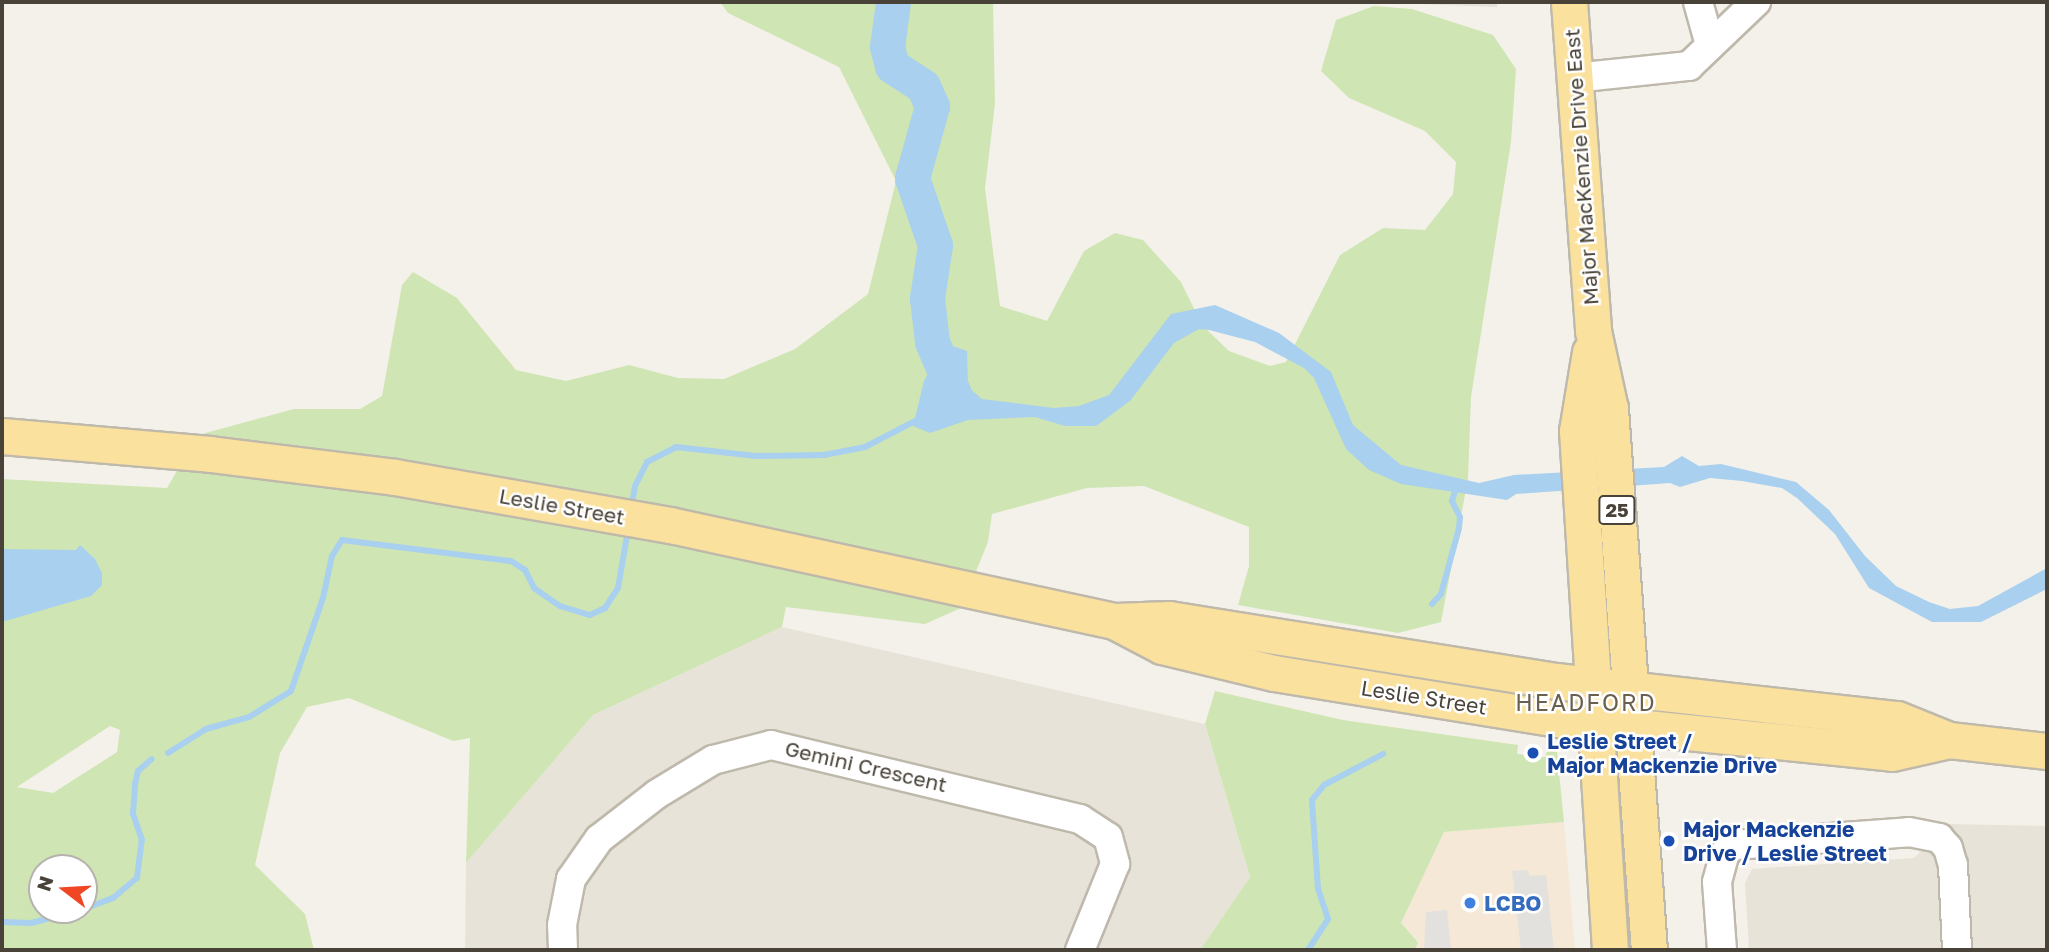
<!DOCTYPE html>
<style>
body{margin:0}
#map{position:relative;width:2049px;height:952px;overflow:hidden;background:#f4f1ea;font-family:"Golos Text",sans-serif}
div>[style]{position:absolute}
.residential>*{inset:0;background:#e8e3d8}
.commercial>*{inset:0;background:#f5e8d6}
.industrial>*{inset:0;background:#e4e0db}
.green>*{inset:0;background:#cfe6b4}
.parking>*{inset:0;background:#e3e1de}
.water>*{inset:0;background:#a9d0ee}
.stream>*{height:6px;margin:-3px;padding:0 3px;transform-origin:3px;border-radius:3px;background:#a9d0ee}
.river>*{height:35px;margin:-17.5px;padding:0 17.5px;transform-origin:17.5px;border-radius:17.5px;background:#a9d0ee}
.roads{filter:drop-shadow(2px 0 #bfb9ac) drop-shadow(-2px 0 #bfb9ac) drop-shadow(0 2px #bfb9ac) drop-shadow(0 -2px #bfb9ac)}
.minor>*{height:28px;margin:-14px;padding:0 14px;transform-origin:14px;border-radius:14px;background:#fff}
.major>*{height:35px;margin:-17.5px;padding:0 17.5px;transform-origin:17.5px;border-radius:17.5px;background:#fae19d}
.dots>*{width:19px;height:19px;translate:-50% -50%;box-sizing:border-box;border:4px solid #fff;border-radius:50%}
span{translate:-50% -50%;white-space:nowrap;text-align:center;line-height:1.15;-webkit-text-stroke:5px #fff;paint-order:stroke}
.shield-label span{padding:2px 5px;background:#fff;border:2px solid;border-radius:5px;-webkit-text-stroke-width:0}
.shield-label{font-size:19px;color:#484238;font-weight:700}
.street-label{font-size:21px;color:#484238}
.transit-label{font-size:21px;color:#164399;font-weight:700}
.left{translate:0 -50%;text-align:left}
.shop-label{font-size:21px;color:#366cbe;font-weight:700}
.neighbourhood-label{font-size:23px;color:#6a6050;letter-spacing:2px}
.frame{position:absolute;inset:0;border:4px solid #484238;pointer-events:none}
.north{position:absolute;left:28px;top:854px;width:70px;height:70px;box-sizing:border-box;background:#fff;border:2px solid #b6b3af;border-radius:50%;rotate:287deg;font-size:19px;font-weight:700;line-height:28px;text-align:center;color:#484238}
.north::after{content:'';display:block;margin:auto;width:24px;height:32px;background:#f14624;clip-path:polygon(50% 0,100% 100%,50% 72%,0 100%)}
</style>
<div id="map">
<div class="residential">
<i style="clip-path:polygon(782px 627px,1205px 724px,1250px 877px,1200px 950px,465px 950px,466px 863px,593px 715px)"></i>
<i style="clip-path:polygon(1949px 824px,2047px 826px,2047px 950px,1749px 950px,1745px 883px,1752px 869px,1914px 858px)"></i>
</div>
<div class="commercial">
<i style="clip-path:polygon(1564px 822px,1575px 950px,1415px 950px,1418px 941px,1401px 923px,1444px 832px)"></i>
</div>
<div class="industrial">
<i style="clip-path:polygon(1366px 2px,1497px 2px,1497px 7px)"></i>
</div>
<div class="green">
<i style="clip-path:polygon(evenodd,720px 2px,993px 2px,995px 104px,985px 188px,1000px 306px,1047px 321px,1084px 251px,1115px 233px,1143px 240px,1181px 282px,1202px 325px,1229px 351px,1270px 366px,1286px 362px,1340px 255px,1383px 228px,1425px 230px,1453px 194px,1456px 162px,1425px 131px,1349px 98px,1321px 71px,1336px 20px,1374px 6px,1412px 9px,1493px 35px,1516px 69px,1511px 142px,1471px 397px,1468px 479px,1441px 622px,1398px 633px,1238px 605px,1249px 566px,1249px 527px,1144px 486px,1087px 488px,992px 514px,988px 542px,961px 608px,925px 624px,786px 607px,782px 627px,593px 715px,466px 863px,470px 738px,453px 741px,349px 698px,307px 707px,280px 753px,255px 865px,305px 914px,314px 950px,2px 950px,2px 479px,167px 488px,198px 435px,294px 409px,360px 409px,382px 396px,402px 285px,413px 272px,457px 298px,516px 370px,566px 381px,629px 365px,678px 378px,724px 379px,795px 349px,868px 294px,896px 181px,839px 67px,728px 13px,720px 2px,110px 726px,120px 730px,117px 752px,53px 793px,17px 787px,110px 726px,720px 2px,42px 868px,84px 868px,84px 910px,42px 910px,42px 868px)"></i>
<i style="clip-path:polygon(1215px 691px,1343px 720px,1518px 745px,1517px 754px,1545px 757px,1547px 751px,1557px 752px,1564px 822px,1444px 832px,1401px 923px,1418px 942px,1415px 950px,1200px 950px,1250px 877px,1205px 724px)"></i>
</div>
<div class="parking">
<i style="clip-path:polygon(1528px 870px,1529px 876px,1546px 875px,1554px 950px,1521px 950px,1512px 871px)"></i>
<i style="clip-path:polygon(1447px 910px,1451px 950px,1424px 950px,1426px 912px)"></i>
</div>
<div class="water">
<i style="clip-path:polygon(1215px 305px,1279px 333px,1331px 372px,1353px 425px,1401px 465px,1479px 483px,1514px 475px,1664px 467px,1682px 456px,1699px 466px,1721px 464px,1796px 482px,1829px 510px,1865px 556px,1896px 586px,1929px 602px,1950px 609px,1978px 606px,2047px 568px,2047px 589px,1981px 622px,1932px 622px,1869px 588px,1835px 534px,1797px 498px,1782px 488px,1742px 481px,1710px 478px,1680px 487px,1670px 483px,1516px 494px,1507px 500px,1401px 484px,1369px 470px,1346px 449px,1314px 378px,1304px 368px,1255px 342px,1209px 330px,1199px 329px,1174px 343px,1130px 401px,1096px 426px,1065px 426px,1035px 417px,968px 420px,930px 433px,913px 426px,924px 381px,944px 343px,967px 351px,968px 387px,982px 399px,1054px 408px,1079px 406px,1109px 395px,1171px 314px)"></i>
<i style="clip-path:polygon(80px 545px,95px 559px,102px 573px,102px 585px,91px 596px,2px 622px,2px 549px,76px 550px)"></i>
</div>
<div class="stream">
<i style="left:631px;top:509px;width:23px;rotate:-80deg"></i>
<i style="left:635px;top:486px;width:27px;rotate:-63deg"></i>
<i style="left:647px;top:462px;width:33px;rotate:-27deg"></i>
<i style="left:676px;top:447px;width:80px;rotate:6.5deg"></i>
<i style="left:755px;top:456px;width:69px;rotate:-0.8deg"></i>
<i style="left:824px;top:455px;width:42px;rotate:-11deg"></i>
<i style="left:865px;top:447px;width:61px;rotate:-27.4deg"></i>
<i style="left:1432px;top:604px;width:13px;rotate:-48deg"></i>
<i style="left:1441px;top:594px;width:68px;rotate:-74.7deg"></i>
<i style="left:1459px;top:528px;width:11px;rotate:-85deg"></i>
<i style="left:1460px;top:517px;width:18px;rotate:-117deg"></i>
<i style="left:1452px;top:501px;width:17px;rotate:-73deg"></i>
<i style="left:168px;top:753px;width:45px;rotate:-32.3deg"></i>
<i style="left:206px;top:729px;width:45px;rotate:-15.6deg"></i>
<i style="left:249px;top:717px;width:49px;rotate:-31.8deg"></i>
<i style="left:291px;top:691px;width:98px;rotate:-71deg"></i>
<i style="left:323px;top:598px;width:43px;rotate:-77.9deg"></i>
<i style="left:332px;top:556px;width:19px;rotate:-58deg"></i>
<i style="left:342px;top:540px;width:170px;rotate:7.1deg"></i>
<i style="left:511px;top:561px;width:17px;rotate:33deg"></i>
<i style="left:525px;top:570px;width:20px;rotate:63deg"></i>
<i style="left:534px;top:588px;width:32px;rotate:35deg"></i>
<i style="left:560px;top:606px;width:31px;rotate:17deg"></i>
<i style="left:590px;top:615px;width:17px;rotate:-25deg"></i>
<i style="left:605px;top:608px;width:24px;rotate:-57deg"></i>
<i style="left:618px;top:588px;width:59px;rotate:-80.2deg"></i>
<i style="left:84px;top:909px;width:31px;rotate:-21deg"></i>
<i style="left:113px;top:898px;width:31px;rotate:-40deg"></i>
<i style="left:137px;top:878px;width:38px;rotate:-83deg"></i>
<i style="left:142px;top:840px;width:28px;rotate:-109deg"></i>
<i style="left:133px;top:814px;width:30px;rotate:-86deg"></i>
<i style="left:135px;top:784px;width:13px;rotate:-77deg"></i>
<i style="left:138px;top:771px;width:18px;rotate:-41deg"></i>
<i style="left:2px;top:922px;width:29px;rotate:2deg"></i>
<i style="left:31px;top:923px;width:53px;rotate:-14.3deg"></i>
<i style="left:1308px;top:950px;width:37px;rotate:-57deg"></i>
<i style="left:1328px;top:919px;width:32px;rotate:-108deg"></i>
<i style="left:1318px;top:889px;width:89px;rotate:-93.9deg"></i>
<i style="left:1312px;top:800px;width:19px;rotate:-51deg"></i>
<i style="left:1324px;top:785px;width:67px;rotate:-27.7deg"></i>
</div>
<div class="river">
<i style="left:893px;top:2px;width:45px;rotate:97.6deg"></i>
<i style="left:887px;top:47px;width:20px;rotate:75deg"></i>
<i style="left:892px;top:66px;width:37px;rotate:33deg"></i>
<i style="left:923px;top:86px;width:22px;rotate:66deg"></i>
<i style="left:932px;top:106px;width:75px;rotate:105.5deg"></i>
<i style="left:912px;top:178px;width:71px;rotate:71.1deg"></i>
<i style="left:935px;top:245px;width:54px;rotate:98.6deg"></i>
<i style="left:927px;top:298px;width:44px;rotate:83.5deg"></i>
<i style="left:932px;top:342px;width:64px;rotate:67deg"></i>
</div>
<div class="roads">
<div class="minor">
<i style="left:1698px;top:2px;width:45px;rotate:74.4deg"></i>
<i style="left:1574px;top:78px;width:116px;rotate:-6deg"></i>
<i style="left:1689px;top:66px;width:93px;rotate:-43.7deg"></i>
<i style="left:563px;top:950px;width:25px;rotate:-92deg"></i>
<i style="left:562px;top:925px;width:47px;rotate:-78.9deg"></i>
<i style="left:571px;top:879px;width:49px;rotate:-55deg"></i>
<i style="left:599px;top:839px;width:73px;rotate:-37.8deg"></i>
<i style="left:657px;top:794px;width:66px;rotate:-31.3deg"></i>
<i style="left:713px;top:760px;width:60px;rotate:-14.5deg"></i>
<i style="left:771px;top:745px;width:318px;rotate:13.5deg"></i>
<i style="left:1080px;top:819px;width:33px;rotate:33deg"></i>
<i style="left:1108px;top:837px;width:28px;rotate:75deg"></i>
<i style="left:1115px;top:864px;width:93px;rotate:112.1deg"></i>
<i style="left:1722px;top:950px;width:68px;rotate:-94.2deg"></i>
<i style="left:1717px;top:882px;width:30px;rotate:-75deg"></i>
<i style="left:1725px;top:853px;width:12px;rotate:-42deg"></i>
<i style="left:1734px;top:845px;width:175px;rotate:-4.2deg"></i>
<i style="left:1909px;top:832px;width:31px;rotate:11deg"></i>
<i style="left:1939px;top:838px;width:13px;rotate:48deg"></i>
<i style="left:1948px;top:848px;width:18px;rotate:74deg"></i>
<i style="left:1953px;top:865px;width:85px;rotate:87.3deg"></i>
</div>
<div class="major">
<i style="left:1569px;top:2px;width:330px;rotate:85.8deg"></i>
<i style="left:1593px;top:331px;width:80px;rotate:77.7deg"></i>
<i style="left:1610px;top:409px;width:542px;rotate:85.88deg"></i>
<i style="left:1590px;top:352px;width:80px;rotate:99.3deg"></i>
<i style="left:1577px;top:431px;width:520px;rotate:86.36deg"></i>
<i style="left:2px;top:436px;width:209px;rotate:4.9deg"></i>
<i style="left:210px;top:454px;width:186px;rotate:7.1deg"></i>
<i style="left:395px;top:477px;width:279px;rotate:9.9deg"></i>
<i style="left:670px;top:525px;width:455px;rotate:12.2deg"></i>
<i style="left:1115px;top:621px;width:54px;rotate:-2.1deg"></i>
<i style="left:1169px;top:619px;width:392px;rotate:9.1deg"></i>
<i style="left:1556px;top:681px;width:343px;rotate:6.4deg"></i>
<i style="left:1897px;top:719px;width:56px;rotate:22deg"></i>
<i style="left:1949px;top:740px;width:99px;rotate:6.4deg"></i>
<i style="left:1118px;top:623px;width:50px;rotate:27.6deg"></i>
<i style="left:1162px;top:646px;width:115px;rotate:13.6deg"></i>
<i style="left:1274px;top:673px;width:289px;rotate:9.2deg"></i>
<i style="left:1559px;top:719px;width:335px;rotate:5.8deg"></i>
<i style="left:1892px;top:753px;width:58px;rotate:-12.8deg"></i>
</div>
</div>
<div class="dots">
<i style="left:1533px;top:753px;background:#1a4fb4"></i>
<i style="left:1669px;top:841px;background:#1a4fb4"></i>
<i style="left:1470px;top:903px;background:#3f7fe0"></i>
</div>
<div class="shield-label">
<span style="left:1617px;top:510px">25</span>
</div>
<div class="street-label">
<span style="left:1581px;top:167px;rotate:-94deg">Major MacKenzie Drive East</span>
<span style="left:562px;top:506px;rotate:10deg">Leslie Street</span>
<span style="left:1424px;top:697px;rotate:9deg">Leslie Street</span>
<span style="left:866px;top:766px;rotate:13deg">Gemini Crescent</span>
</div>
<div class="transit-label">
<span class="left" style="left:1547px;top:753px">Leslie Street /<br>Major Mackenzie Drive</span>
<span class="left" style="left:1683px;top:841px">Major Mackenzie<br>Drive / Leslie Street</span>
</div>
<div class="shop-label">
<span class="left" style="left:1484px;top:903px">LCBO</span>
</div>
<div class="neighbourhood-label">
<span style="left:1586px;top:702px">HEADFORD</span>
</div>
<div class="frame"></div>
<div class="north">N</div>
</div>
